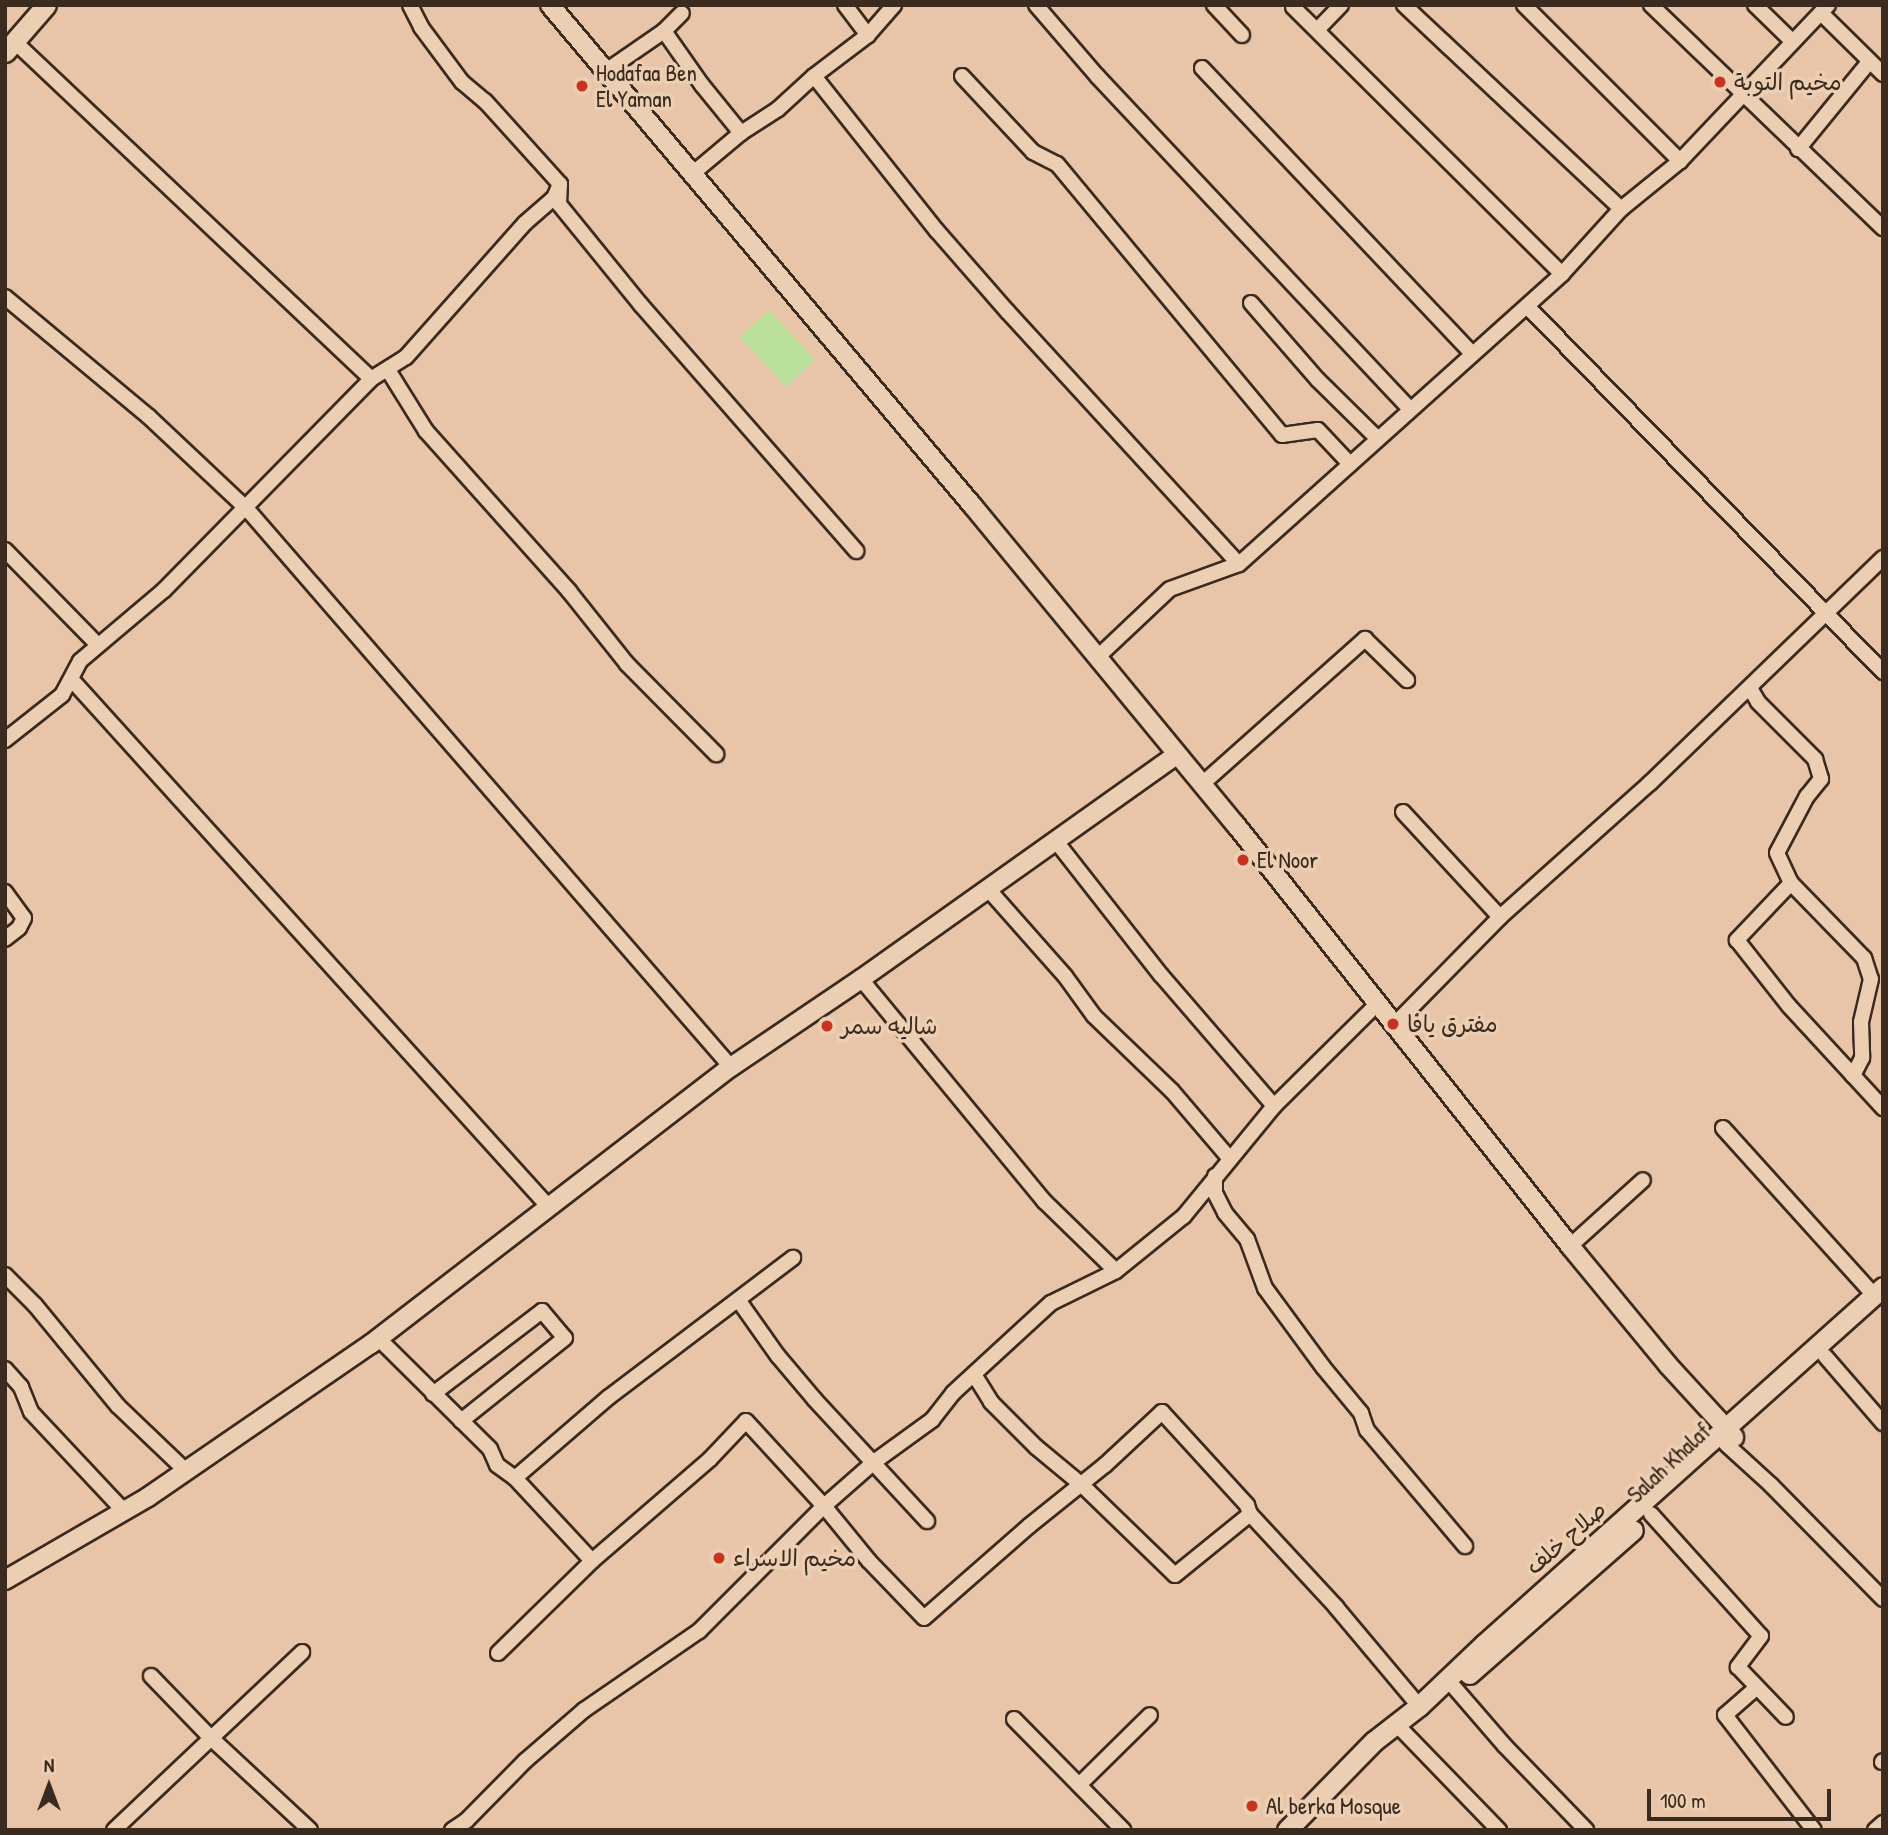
<!DOCTYPE html>
<meta charset="utf-8">
<style>
body{margin:0}
#map{position:relative;width:1888px;height:1835px;overflow:hidden;background:#e8c5a8;font-family:"Patrick Hand","Playpen Sans Arabic",sans-serif}
div>[style]{position:absolute}
.green>*{inset:0;background:#bbe09b;transform-origin:0 0}
.roads{filter:drop-shadow(2px 0 #3b2a1e) drop-shadow(-2px 0 #3b2a1e) drop-shadow(0 2px #3b2a1e) drop-shadow(0 -2px #3b2a1e)}
.minor>*{height:14px;margin:-7px;padding:0 7px;transform-origin:7px;border-radius:7px;background:#eccfb3}
.tertiary>*{height:18px;margin:-9px;padding:0 9px;transform-origin:9px;border-radius:9px;background:#eccfb3}
.secondary>*{height:19px;margin:-9.5px;padding:0 9.5px;transform-origin:9.5px;border-radius:9.5px;background:#eccfb3}
.dots>*{width:19px;height:19px;translate:-50% -50%;box-sizing:border-box;border:4px solid #eccfb3;border-radius:50%}
span{translate:-50% -50%;white-space:nowrap;text-align:center;line-height:1.15;-webkit-text-stroke:7px #eccfb3;paint-order:stroke}
.poi-label{font-size:23px;color:#3b2a1e}
.left{translate:0 -50%;text-align:left}
.street-label{font-size:23px;color:#3b2a1e}
.frame{position:absolute;inset:0;border:7px solid #3b2a1e;pointer-events:none}
.north{position:absolute;left:14px;top:1751px;width:70px;height:70px;-webkit-text-stroke:5px #eccfb3;paint-order:stroke;rotate:0deg;font-size:19px;font-weight:700;line-height:28px;text-align:center;color:#3b2a1e}
.north::after{content:'';display:block;margin:auto;width:24px;height:32px;background:#3b2a1e;clip-path:polygon(50% 0,100% 100%,50% 72%,0 100%)}
.scale{position:absolute;left:1647px;top:1789px;width:184px;height:32px;box-sizing:border-box;border:4px solid #3b2a1e;border-top:0;padding-left:9px;font-size:21px;line-height:24px;white-space:nowrap;color:#3b2a1e;-webkit-text-stroke:5px #eccfb3;paint-order:stroke}
</style>
<div id="map">
<div class="green">
<i style="left:769px;top:310px;width:68px;height:40px;rotate:47deg"></i>
</div>
<div class="roads">
<div class="minor">
<i style="left:410px;top:5px;width:25px;rotate:63deg"></i>
<i style="left:421px;top:27px;width:69px;rotate:53.3deg"></i>
<i style="left:462px;top:82px;width:30px;rotate:40deg"></i>
<i style="left:485px;top:101px;width:112px;rotate:47.9deg"></i>
<i style="left:560px;top:184px;width:20px;rotate:93deg"></i>
<i style="left:559px;top:204px;width:130px;rotate:50.9deg"></i>
<i style="left:641px;top:305px;width:327px;rotate:48.8deg"></i>
<i style="left:845px;top:5px;width:38px;rotate:53deg"></i>
<i style="left:1036px;top:5px;width:95px;rotate:49.3deg"></i>
<i style="left:1098px;top:77px;width:454px;rotate:46.8deg"></i>
<i style="left:1214px;top:5px;width:41px;rotate:47deg"></i>
<i style="left:1404px;top:5px;width:298px;rotate:43.2deg"></i>
<i style="left:1524px;top:5px;width:221px;rotate:45deg"></i>
<i style="left:1651px;top:5px;width:322px;rotate:43.9deg"></i>
<i style="left:1755px;top:5px;width:53px;rotate:44.2deg"></i>
<i style="left:1293px;top:7px;width:379px;rotate:44.8deg"></i>
<i style="left:1821px;top:13px;width:87px;rotate:44.5deg"></i>
<i style="left:1318px;top:29px;width:33px;rotate:-46deg"></i>
<i style="left:664px;top:31px;width:66px;rotate:54.9deg"></i>
<i style="left:702px;top:85px;width:62px;rotate:50.9deg"></i>
<i style="left:15px;top:42px;width:490px;rotate:43.4deg"></i>
<i style="left:1202px;top:68px;width:393px;rotate:46.6deg"></i>
<i style="left:606px;top:71px;width:70px;rotate:-34.6deg"></i>
<i style="left:664px;top:31px;width:25px;rotate:-45deg"></i>
<i style="left:814px;top:76px;width:198px;rotate:51.6deg"></i>
<i style="left:937px;top:231px;width:106px;rotate:48.8deg"></i>
<i style="left:1007px;top:311px;width:343px;rotate:47.5deg"></i>
<i style="left:962px;top:76px;width:104px;rotate:46.9deg"></i>
<i style="left:1033px;top:152px;width:27px;rotate:27deg"></i>
<i style="left:1057px;top:164px;width:352px;rotate:50.3deg"></i>
<i style="left:1282px;top:435px;width:36px;rotate:-8deg"></i>
<i style="left:1318px;top:430px;width:47px;rotate:46.7deg"></i>
<i style="left:1798px;top:149px;width:112px;rotate:-50.8deg"></i>
<i style="left:692px;top:174px;width:64px;rotate:-39.9deg"></i>
<i style="left:741px;top:133px;width:44px;rotate:-33deg"></i>
<i style="left:778px;top:109px;width:49px;rotate:-42.5deg"></i>
<i style="left:814px;top:76px;width:68px;rotate:-37.2deg"></i>
<i style="left:868px;top:35px;width:40px;rotate:-49deg"></i>
<i style="left:5px;top:297px;width:187px;rotate:39.8deg"></i>
<i style="left:149px;top:417px;width:134px;rotate:43.2deg"></i>
<i style="left:247px;top:509px;width:739px;rotate:49.06deg"></i>
<i style="left:1251px;top:303px;width:102px;rotate:49deg"></i>
<i style="left:1318px;top:380px;width:83px;rotate:44.5deg"></i>
<i style="left:1527px;top:306px;width:511px;rotate:45.79deg"></i>
<i style="left:388px;top:370px;width:72px;rotate:58.1deg"></i>
<i style="left:426px;top:431px;width:215px;rotate:48.2deg"></i>
<i style="left:569px;top:591px;width:93px;rotate:51.5deg"></i>
<i style="left:627px;top:664px;width:127px;rotate:45.3deg"></i>
<i style="left:5px;top:550px;width:133px;rotate:45.6deg"></i>
<i style="left:1102px;top:653px;width:93px;rotate:-43.3deg"></i>
<i style="left:1170px;top:589px;width:73px;rotate:-19.9deg"></i>
<i style="left:1239px;top:564px;width:434px;rotate:-41.9deg"></i>
<i style="left:1562px;top:274px;width:88px;rotate:-47.8deg"></i>
<i style="left:1621px;top:209px;width:76px;rotate:-39.1deg"></i>
<i style="left:1680px;top:161px;width:215px;rotate:-46.5deg"></i>
<i style="left:72px;top:680px;width:709px;rotate:47.86deg"></i>
<i style="left:1750px;top:688px;width:16px;rotate:60deg"></i>
<i style="left:1758px;top:702px;width:81px;rotate:45deg"></i>
<i style="left:1815px;top:759px;width:21px;rotate:73deg"></i>
<i style="left:1821px;top:779px;width:22px;rotate:129deg"></i>
<i style="left:1807px;top:796px;width:64px;rotate:117.8deg"></i>
<i style="left:1777px;top:853px;width:33px;rotate:65deg"></i>
<i style="left:1791px;top:883px;width:105px;rotate:45.8deg"></i>
<i style="left:1864px;top:958px;width:22px;rotate:72deg"></i>
<i style="left:1871px;top:979px;width:44px;rotate:103.1deg"></i>
<i style="left:1861px;top:1022px;width:36px;rotate:88deg"></i>
<i style="left:1862px;top:1058px;width:20px;rotate:117deg"></i>
<i style="left:5px;top:740px;width:73px;rotate:-38.3deg"></i>
<i style="left:62px;top:695px;width:38px;rotate:-62deg"></i>
<i style="left:80px;top:661px;width:110px;rotate:-40.2deg"></i>
<i style="left:164px;top:590px;width:296px;rotate:-45.5deg"></i>
<i style="left:371px;top:379px;width:41px;rotate:-32.2deg"></i>
<i style="left:406px;top:357px;width:179px;rotate:-48.4deg"></i>
<i style="left:525px;top:223px;width:38px;rotate:-41deg"></i>
<i style="left:554px;top:198px;width:15px;rotate:-67deg"></i>
<i style="left:1201px;top:785px;width:220px;rotate:-41.7deg"></i>
<i style="left:1365px;top:639px;width:59px;rotate:44.3deg"></i>
<i style="left:1403px;top:812px;width:143px;rotate:47.3deg"></i>
<i style="left:1055px;top:840px;width:172px;rotate:51.9deg"></i>
<i style="left:1161px;top:975px;width:173px;rotate:49.2deg"></i>
<i style="left:1791px;top:883px;width:79px;rotate:133.5deg"></i>
<i style="left:1737px;top:940px;width:84px;rotate:51.8deg"></i>
<i style="left:1789px;top:1006px;width:139px;rotate:47.3deg"></i>
<i style="left:988px;top:889px;width:116px;rotate:48.5deg"></i>
<i style="left:1065px;top:976px;width:49px;rotate:54.1deg"></i>
<i style="left:1094px;top:1016px;width:108px;rotate:43.9deg"></i>
<i style="left:1172px;top:1091px;width:89px;rotate:49.5deg"></i>
<i style="left:5px;top:892px;width:32px;rotate:54deg"></i>
<i style="left:24px;top:918px;width:11px;rotate:117deg"></i>
<i style="left:19px;top:928px;width:18px;rotate:142deg"></i>
<i style="left:861px;top:979px;width:288px;rotate:50.5deg"></i>
<i style="left:1044px;top:1201px;width:100px;rotate:44.2deg"></i>
<i style="left:1395px;top:1024px;width:150px;rotate:-45.5deg"></i>
<i style="left:1500px;top:917px;width:201px;rotate:-41.8deg"></i>
<i style="left:1650px;top:783px;width:324px;rotate:-44deg"></i>
<i style="left:1723px;top:1128px;width:225px;rotate:47.9deg"></i>
<i style="left:1215px;top:1176px;width:17px;rotate:90deg"></i>
<i style="left:1215px;top:1193px;width:22px;rotate:63deg"></i>
<i style="left:1225px;top:1213px;width:34px;rotate:50deg"></i>
<i style="left:1247px;top:1239px;width:52px;rotate:69.8deg"></i>
<i style="left:1265px;top:1288px;width:98px;rotate:53.7deg"></i>
<i style="left:1323px;top:1367px;width:60px;rotate:50.4deg"></i>
<i style="left:1361px;top:1413px;width:18px;rotate:71deg"></i>
<i style="left:1367px;top:1430px;width:152px;rotate:49.8deg"></i>
<i style="left:1570px;top:1246px;width:98px;rotate:-42.1deg"></i>
<i style="left:5px;top:1275px;width:42px;rotate:45deg"></i>
<i style="left:35px;top:1305px;width:131px;rotate:50.6deg"></i>
<i style="left:118px;top:1406px;width:93px;rotate:43.7deg"></i>
<i style="left:739px;top:1301px;width:67px;rotate:54.7deg"></i>
<i style="left:778px;top:1356px;width:57px;rotate:49.9deg"></i>
<i style="left:815px;top:1400px;width:165px;rotate:47.2deg"></i>
<i style="left:379px;top:1339px;width:156px;rotate:44.7deg"></i>
<i style="left:490px;top:1449px;width:17px;rotate:66deg"></i>
<i style="left:497px;top:1465px;width:22px;rotate:36deg"></i>
<i style="left:515px;top:1478px;width:113px;rotate:47.1deg"></i>
<i style="left:1825px;top:1356px;width:89px;rotate:49.1deg"></i>
<i style="left:5px;top:1369px;width:24px;rotate:48deg"></i>
<i style="left:21px;top:1387px;width:27px;rotate:68deg"></i>
<i style="left:31px;top:1412px;width:134px;rotate:46.8deg"></i>
<i style="left:975px;top:1376px;width:31px;rotate:58deg"></i>
<i style="left:991px;top:1402px;width:64px;rotate:45deg"></i>
<i style="left:1036px;top:1447px;width:60px;rotate:39.6deg"></i>
<i style="left:1082px;top:1485px;width:129px;rotate:44.1deg"></i>
<i style="left:1175px;top:1575px;width:97px;rotate:-39.1deg"></i>
<i style="left:433px;top:1394px;width:137px;rotate:-37.3deg"></i>
<i style="left:542px;top:1311px;width:35px;rotate:50deg"></i>
<i style="left:565px;top:1338px;width:133px;rotate:141.4deg"></i>
<i style="left:1726px;top:1444px;width:61px;rotate:42.3deg"></i>
<i style="left:1771px;top:1485px;width:160px;rotate:45.5deg"></i>
<i style="left:515px;top:1478px;width:124px;rotate:-40.8deg"></i>
<i style="left:609px;top:1397px;width:231px;rotate:-37.1deg"></i>
<i style="left:1651px;top:1514px;width:164px;rotate:48deg"></i>
<i style="left:1761px;top:1636px;width:39px;rotate:127deg"></i>
<i style="left:1738px;top:1667px;width:69px;rotate:46.2deg"></i>
<i style="left:498px;top:1653px;width:132px;rotate:-44.4deg"></i>
<i style="left:592px;top:1561px;width:156px;rotate:-40.8deg"></i>
<i style="left:710px;top:1459px;width:52px;rotate:-46.5deg"></i>
<i style="left:746px;top:1421px;width:115px;rotate:47.5deg"></i>
<i style="left:824px;top:1506px;width:71px;rotate:50.7deg"></i>
<i style="left:869px;top:1561px;width:79px;rotate:46deg"></i>
<i style="left:924px;top:1618px;width:140px;rotate:-41.2deg"></i>
<i style="left:1029px;top:1526px;width:97px;rotate:-38.8deg"></i>
<i style="left:1105px;top:1465px;width:78px;rotate:-42.9deg"></i>
<i style="left:1162px;top:1412px;width:126px;rotate:47.6deg"></i>
<i style="left:1247px;top:1505px;width:9px;rotate:72deg"></i>
<i style="left:1250px;top:1514px;width:127px;rotate:47.2deg"></i>
<i style="left:1336px;top:1607px;width:129px;rotate:50deg"></i>
<i style="left:151px;top:1676px;width:86px;rotate:45.9deg"></i>
<i style="left:211px;top:1738px;width:135px;rotate:42.9deg"></i>
<i style="left:1454px;top:1687px;width:78px;rotate:49.2deg"></i>
<i style="left:1505px;top:1746px;width:117px;rotate:46deg"></i>
<i style="left:1756px;top:1688px;width:41px;rotate:138.9deg"></i>
<i style="left:1725px;top:1715px;width:145px;rotate:52.3deg"></i>
<i style="left:1014px;top:1719px;width:156px;rotate:45.5deg"></i>
<i style="left:1401px;top:1729px;width:141px;rotate:45.9deg"></i>
<i style="left:1882px;top:1762px;width:1px;rotate:-45deg"></i>
<i style="left:1080px;top:1784px;width:98px;rotate:-44.6deg"></i>
<i style="left:114px;top:1830px;width:259px;rotate:-43.4deg"></i>
<i style="left:452px;top:1830px;width:17px;rotate:-33deg"></i>
<i style="left:466px;top:1821px;width:84px;rotate:-45.5deg"></i>
<i style="left:525px;top:1761px;width:78px;rotate:-40.8deg"></i>
<i style="left:584px;top:1710px;width:140px;rotate:-34.5deg"></i>
<i style="left:699px;top:1631px;width:177px;rotate:-45deg"></i>
<i style="left:824px;top:1506px;width:67px;rotate:-41.3deg"></i>
<i style="left:874px;top:1462px;width:72px;rotate:-35.9deg"></i>
<i style="left:932px;top:1420px;width:34px;rotate:-52deg"></i>
<i style="left:953px;top:1393px;width:133px;rotate:-42.6deg"></i>
<i style="left:1051px;top:1303px;width:72px;rotate:-26.2deg"></i>
<i style="left:1116px;top:1271px;width:87px;rotate:-39deg"></i>
<i style="left:1184px;top:1216px;width:142px;rotate:-50.7deg"></i>
<i style="left:1274px;top:1106px;width:146px;rotate:-44.7deg"></i>
<i style="left:1875px;top:1830px;width:11px;rotate:-41deg"></i>
</div>
<div class="tertiary">
<i style="left:550px;top:5px;width:654px;rotate:49.84deg"></i>
<i style="left:972px;top:505px;width:415px;rotate:50.5deg"></i>
<i style="left:1236px;top:825px;width:537px;rotate:51.57deg"></i>
<i style="left:1570px;top:1246px;width:154px;rotate:50.5deg"></i>
<i style="left:1668px;top:1365px;width:98px;rotate:47.5deg"></i>
<i style="left:5px;top:1580px;width:165px;rotate:-30.1deg"></i>
<i style="left:148px;top:1497px;width:270px;rotate:-34.5deg"></i>
<i style="left:371px;top:1344px;width:454px;rotate:-37.6deg"></i>
<i style="left:731px;top:1067px;width:157px;rotate:-34.1deg"></i>
<i style="left:861px;top:979px;width:387px;rotate:-35.4deg"></i>
</div>
<div class="secondary">
<i style="left:5px;top:52px;width:62px;rotate:-48.9deg"></i>
<i style="left:1469px;top:1674px;width:218px;rotate:-41.3deg"></i>
<i style="left:1287px;top:1830px;width:124px;rotate:-45.7deg"></i>
<i style="left:1374px;top:1741px;width:57px;rotate:-37.9deg"></i>
<i style="left:1419px;top:1706px;width:90px;rotate:-43.6deg"></i>
<i style="left:1484px;top:1644px;width:535px;rotate:-41.82deg"></i>
</div>
</div>
<div class="dots">
<i style="left:1720px;top:82px;background:#c8321e"></i>
<i style="left:582px;top:86px;background:#c8321e"></i>
<i style="left:1243px;top:860px;background:#c8321e"></i>
<i style="left:1393px;top:1024px;background:#c8321e"></i>
<i style="left:827px;top:1026px;background:#c8321e"></i>
<i style="left:719px;top:1558px;background:#c8321e"></i>
<i style="left:1252px;top:1806px;background:#c8321e"></i>
</div>
<div class="poi-label">
<span class="left" style="left:596px;top:86px">Hodafaa Ben<br>El Yaman</span>
<span class="left" style="left:1734px;top:82px">مخيم التوبة</span>
<span class="left" style="left:1257px;top:860px">El Noor</span>
<span class="left" style="left:1407px;top:1024px">مفترق يافا</span>
<span class="left" style="left:841px;top:1026px">شاليه سمر</span>
<span class="left" style="left:733px;top:1558px">مخيم الاسراء</span>
<span class="left" style="left:1266px;top:1806px">Al berka Mosque</span>
</div>
<div class="street-label">
<span style="left:1669px;top:1463px;rotate:-43deg">Salah Khalaf</span>
<span style="left:1566px;top:1538px;rotate:-41deg">صلاح خلف</span>
</div>
<div class="frame"></div>
<div class="north">N</div>
<div class="scale">100 m</div>
</div>
